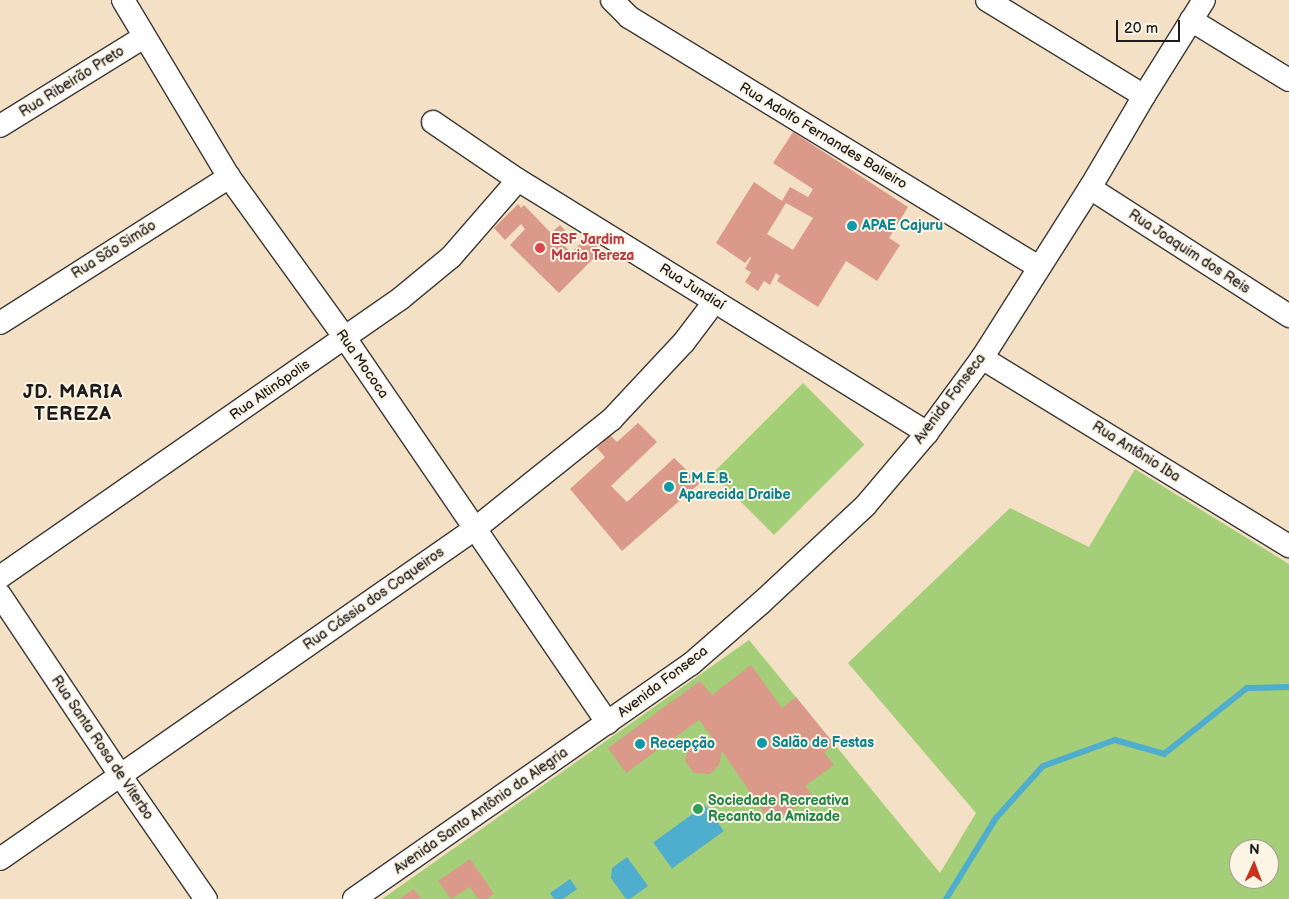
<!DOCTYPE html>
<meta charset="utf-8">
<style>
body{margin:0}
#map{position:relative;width:1289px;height:899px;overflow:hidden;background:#f4e0c4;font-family:"Balsamiq Sans",sans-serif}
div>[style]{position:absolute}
.green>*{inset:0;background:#a5ce79;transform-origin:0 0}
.water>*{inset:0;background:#4fadcd;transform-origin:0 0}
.stream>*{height:6px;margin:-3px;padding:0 3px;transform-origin:3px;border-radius:3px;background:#4fadcd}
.building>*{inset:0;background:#db998a}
.roads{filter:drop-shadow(1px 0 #3c3935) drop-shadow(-1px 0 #3c3935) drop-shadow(0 1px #3c3935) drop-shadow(0 -1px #3c3935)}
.minor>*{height:22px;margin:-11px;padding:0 11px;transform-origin:11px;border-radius:11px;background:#fff}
.dots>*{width:14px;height:14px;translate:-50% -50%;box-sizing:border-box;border:2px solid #fcf5e5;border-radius:50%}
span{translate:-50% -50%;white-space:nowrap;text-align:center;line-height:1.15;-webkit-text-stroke:4px #fcf5e5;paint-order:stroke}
.street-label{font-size:14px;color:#1c1c1c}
.culture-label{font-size:14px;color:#0d838f;font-weight:700}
.left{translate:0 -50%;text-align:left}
.health-label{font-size:14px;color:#be3a42;font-weight:700}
.leisure-label{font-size:14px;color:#27864d;font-weight:700}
.district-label{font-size:19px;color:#1c1c1c;font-weight:700;letter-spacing:1px}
.north{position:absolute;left:1229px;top:839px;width:50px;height:50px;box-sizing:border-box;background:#fcf5e5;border:1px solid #a29e95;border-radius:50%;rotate:2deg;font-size:14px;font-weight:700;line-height:20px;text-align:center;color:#1c1c1c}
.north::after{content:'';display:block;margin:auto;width:18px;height:22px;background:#c8321e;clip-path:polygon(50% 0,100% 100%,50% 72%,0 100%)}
.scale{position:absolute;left:1116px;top:20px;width:64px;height:22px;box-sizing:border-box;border:2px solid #1c1c1c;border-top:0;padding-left:6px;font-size:15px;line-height:18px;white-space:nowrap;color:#1c1c1c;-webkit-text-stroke:4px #fcf5e5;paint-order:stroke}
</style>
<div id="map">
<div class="green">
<i style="left:803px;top:383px;width:87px;height:128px;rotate:45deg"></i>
<i style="clip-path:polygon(evenodd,1135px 469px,1289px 564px,1289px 899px,382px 899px,749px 640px,940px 873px,976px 813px,848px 663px,1010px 508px,1089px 547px,1135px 469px,1239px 849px,1269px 849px,1269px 879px,1239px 879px,1239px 849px)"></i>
</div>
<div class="water">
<i style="left:705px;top:805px;width:32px;height:64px;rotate:54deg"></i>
<i style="clip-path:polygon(627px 857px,648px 886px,630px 899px,626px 899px,611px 878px,612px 868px)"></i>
<i style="clip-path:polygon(570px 879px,577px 889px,563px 899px,554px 899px,550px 893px)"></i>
</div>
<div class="stream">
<i style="left:946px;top:899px;width:95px;rotate:-58.3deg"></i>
<i style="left:996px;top:818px;width:70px;rotate:-47.9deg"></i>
<i style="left:1043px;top:766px;width:77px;rotate:-19.9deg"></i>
<i style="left:1115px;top:740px;width:51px;rotate:15.9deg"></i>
<i style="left:1164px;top:754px;width:106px;rotate:-38.5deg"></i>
<i style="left:1247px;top:688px;width:42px;rotate:-1.4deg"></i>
</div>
<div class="building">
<i style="clip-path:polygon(evenodd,793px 132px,908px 207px,889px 238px,900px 245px,877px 281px,846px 261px,818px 307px,777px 281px,780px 276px,776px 273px,770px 285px,764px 281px,758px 291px,745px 282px,751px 272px,745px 269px,751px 258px,750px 257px,745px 263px,716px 243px,754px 182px,782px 201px,790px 187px,808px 197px,813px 189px,773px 163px,793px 132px,786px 203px,813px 218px,793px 250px,767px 234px,786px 203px)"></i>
<i style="clip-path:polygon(518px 204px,521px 208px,524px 205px,551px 233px,560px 225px,571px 237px,564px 245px,571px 253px,588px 236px,601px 251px,559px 293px,510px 245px,525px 229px,521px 224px,505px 240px,494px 228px)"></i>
<i style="clip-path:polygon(638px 423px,657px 442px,611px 486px,627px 502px,674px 458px,700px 483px,622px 551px,570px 489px,605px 457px,597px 448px,610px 435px,617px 442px)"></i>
<i style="clip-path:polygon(751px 665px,782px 708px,796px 697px,835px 745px,824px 752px,834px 765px,805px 786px,813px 796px,771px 823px,722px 751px,719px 765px,710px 774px,694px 773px,685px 761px,689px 745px,700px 737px,715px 741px,699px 720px,626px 773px,608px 748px,700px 681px,712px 695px)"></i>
<i style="clip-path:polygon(470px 859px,494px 894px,487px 899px,478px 899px,470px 887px,451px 899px,438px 881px)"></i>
<i style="clip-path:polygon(414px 889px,421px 899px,399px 899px)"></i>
</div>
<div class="roads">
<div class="minor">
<i style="left:123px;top:0;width:206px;rotate:59.1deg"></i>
<i style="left:229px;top:177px;width:198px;rotate:54.2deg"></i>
<i style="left:345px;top:338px;width:466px;rotate:55.7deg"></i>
<i style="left:612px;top:0;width:24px;rotate:45deg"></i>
<i style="left:629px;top:17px;width:480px;rotate:31.4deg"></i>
<i style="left:987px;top:0;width:184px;rotate:31.4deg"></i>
<i style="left:1191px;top:20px;width:115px;rotate:31.5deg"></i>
<i style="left:433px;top:122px;width:103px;rotate:34.3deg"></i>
<i style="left:518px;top:180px;width:481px;rotate:31.7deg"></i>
<i style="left:0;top:126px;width:169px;rotate:-31.7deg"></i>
<i style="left:1090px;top:188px;width:237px;rotate:32.7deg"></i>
<i style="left:0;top:323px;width:272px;rotate:-32.5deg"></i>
<i style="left:982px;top:358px;width:360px;rotate:31.5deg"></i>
<i style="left:0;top:577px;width:487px;rotate:-34.8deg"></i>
<i style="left:400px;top:299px;width:66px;rotate:-39.5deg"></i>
<i style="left:451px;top:257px;width:102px;rotate:-49deg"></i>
<i style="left:0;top:595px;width:216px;rotate:56.3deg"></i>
<i style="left:120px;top:775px;width:151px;rotate:55.3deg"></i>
<i style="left:0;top:859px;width:580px;rotate:-34.81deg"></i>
<i style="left:476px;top:528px;width:173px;rotate:-38.7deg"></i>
<i style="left:611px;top:420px;width:107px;rotate:-46.9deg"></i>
<i style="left:684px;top:342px;width:51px;rotate:-52.9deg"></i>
<i style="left:354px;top:899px;width:411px;rotate:-34.9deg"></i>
<i style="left:691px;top:664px;width:93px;rotate:-41.1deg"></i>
<i style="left:761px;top:603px;width:142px;rotate:-43deg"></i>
<i style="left:865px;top:506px;width:96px;rotate:-49.7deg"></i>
<i style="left:927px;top:433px;width:93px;rotate:-53.7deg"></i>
<i style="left:982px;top:358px;width:201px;rotate:-57.6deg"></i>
<i style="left:1090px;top:188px;width:107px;rotate:-59.6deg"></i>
<i style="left:1144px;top:96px;width:113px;rotate:-58deg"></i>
</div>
</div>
<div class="dots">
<i style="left:852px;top:226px;background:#0f9aa8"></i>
<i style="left:540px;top:248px;background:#e0444e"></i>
<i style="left:669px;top:487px;background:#0f9aa8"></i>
<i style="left:762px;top:743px;background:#0f9aa8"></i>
<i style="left:640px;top:744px;background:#0f9aa8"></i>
<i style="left:698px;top:809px;background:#2e9e5b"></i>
</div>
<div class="street-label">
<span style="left:72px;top:82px;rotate:-32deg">Rua Ribeirão Preto</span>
<span style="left:823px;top:136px;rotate:31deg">Rua Adolfo Fernandes Balieiro</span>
<span style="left:114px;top:250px;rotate:-32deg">Rua São Simão</span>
<span style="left:1189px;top:252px;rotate:33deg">Rua Joaquim dos Reis</span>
<span style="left:692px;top:287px;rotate:32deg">Rua Jundiaí</span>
<span style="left:362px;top:364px;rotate:55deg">Rua Mococa</span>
<span style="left:270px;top:390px;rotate:-35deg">Rua Altinópolis</span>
<span style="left:950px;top:399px;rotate:-53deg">Avenida Fonseca</span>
<span style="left:1136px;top:452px;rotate:32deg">Rua Antônio Iba</span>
<span style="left:374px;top:599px;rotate:-35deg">Rua Cássia dos Coqueiros</span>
<span style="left:663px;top:682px;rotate:-37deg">Avenida Fonseca</span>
<span style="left:102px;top:748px;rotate:56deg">Rua Santa Rosa de Viterbo</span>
<span style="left:481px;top:811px;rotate:-35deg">Avenida Santo Antônio da Alegria</span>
</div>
<div class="culture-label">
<span class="left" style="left:862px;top:226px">APAE Cajuru</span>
<span class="left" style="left:679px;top:487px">E.M.E.B.<br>Aparecida Draibe</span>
<span class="left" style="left:772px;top:743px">Salão de Festas</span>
<span class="left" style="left:650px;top:744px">Recepção</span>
</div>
<div class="health-label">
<span class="left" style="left:551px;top:248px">ESF Jardim<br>Maria Tereza</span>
</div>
<div class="leisure-label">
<span class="left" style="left:708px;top:809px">Sociedade Recreativa<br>Recanto da Amizade</span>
</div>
<div class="district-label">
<span style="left:73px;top:404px">JD. MARIA<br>TEREZA</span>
</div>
<div class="north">N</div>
<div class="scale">20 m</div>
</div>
